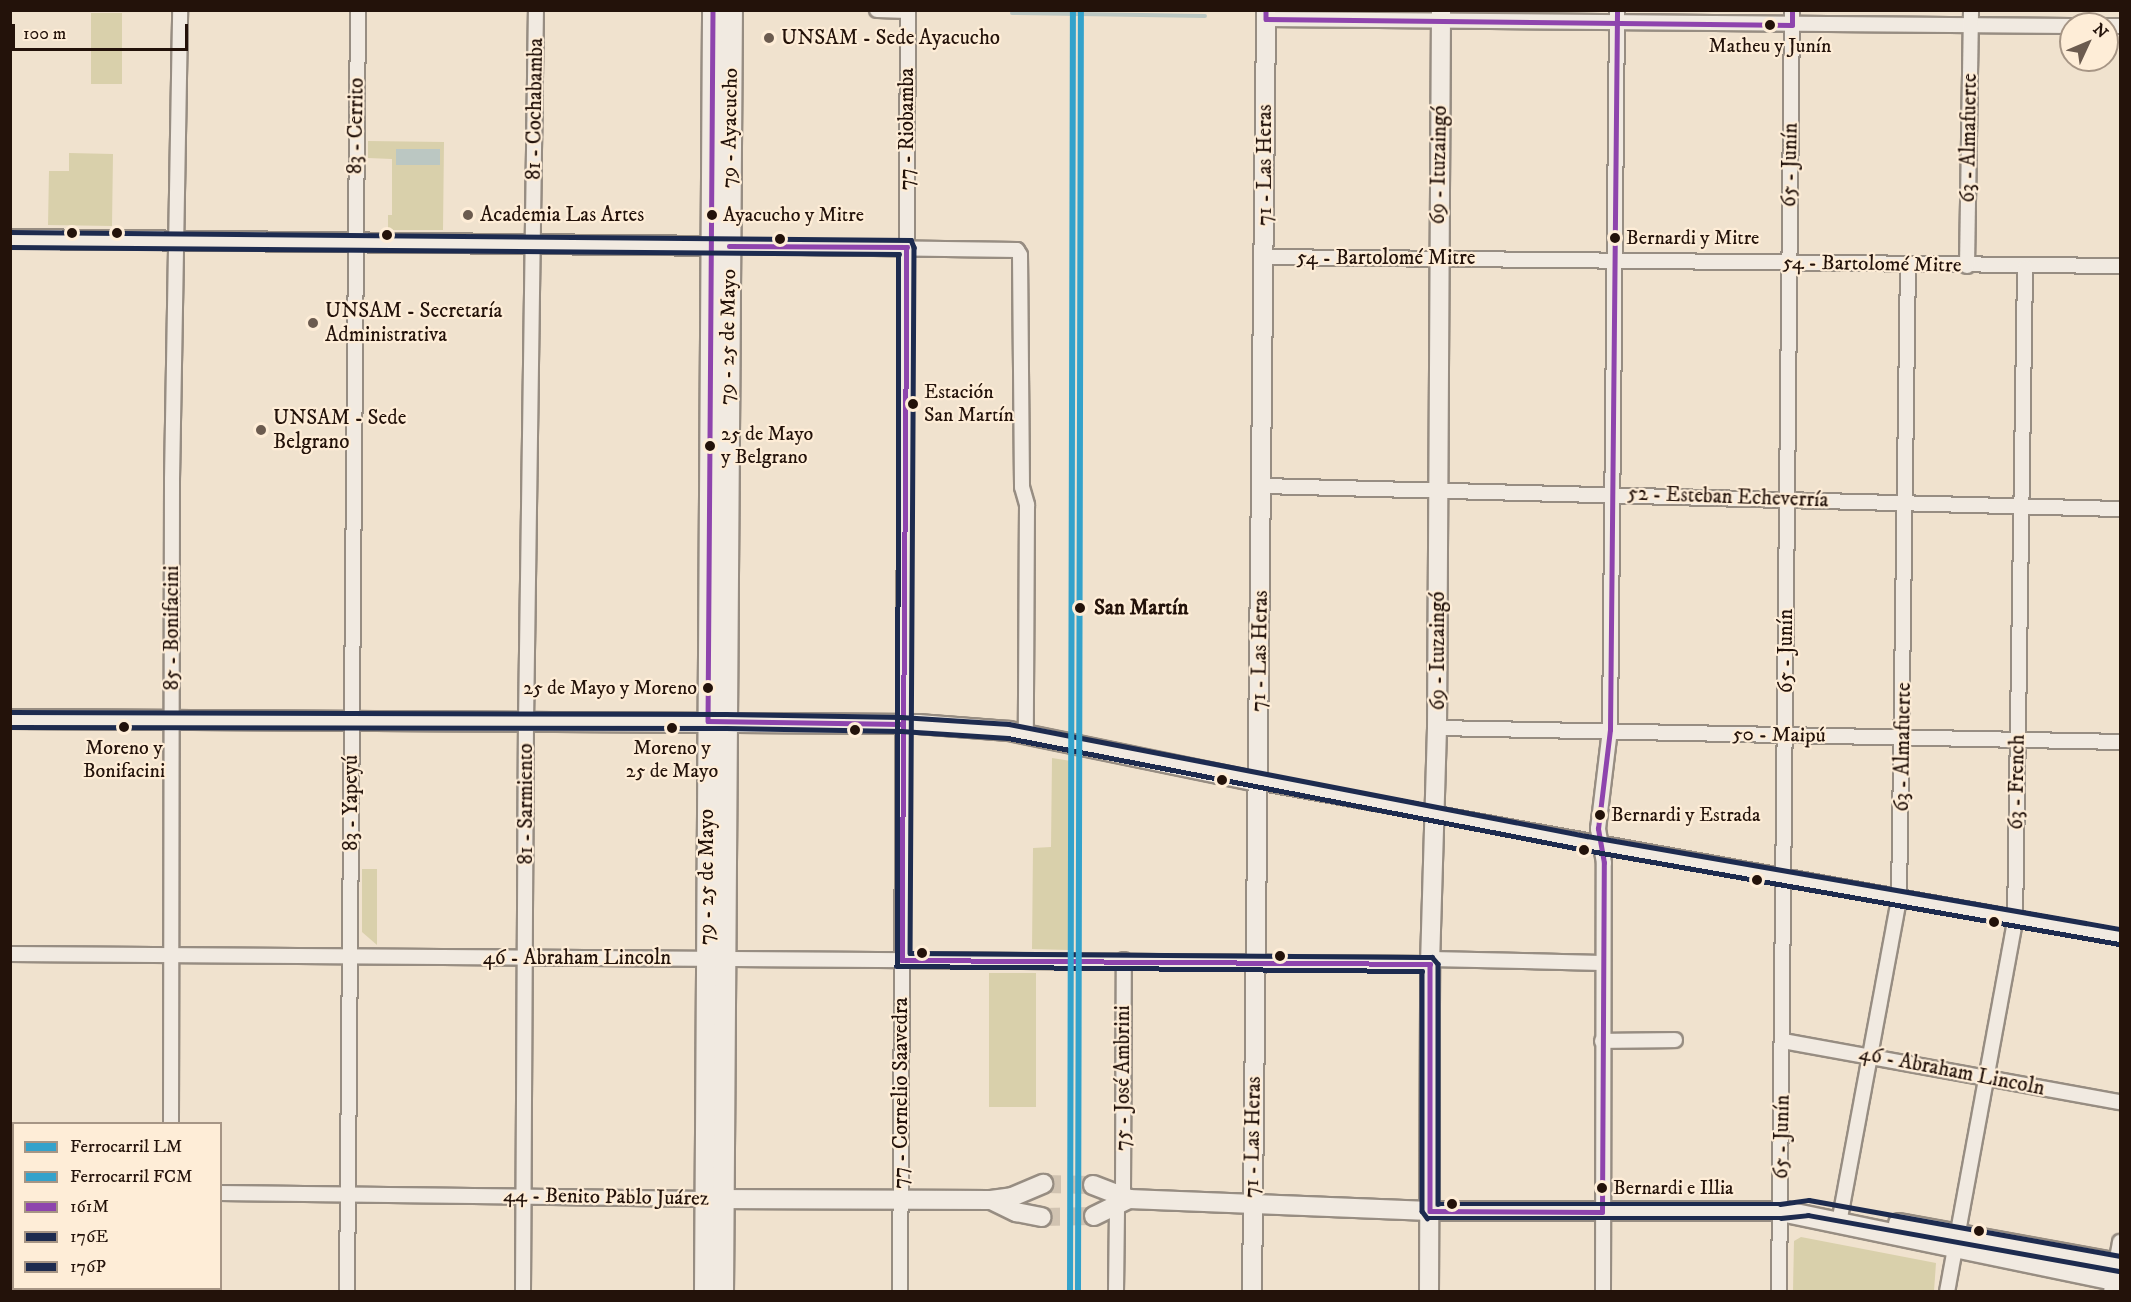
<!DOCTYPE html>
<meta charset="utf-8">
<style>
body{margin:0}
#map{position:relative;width:2131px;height:1302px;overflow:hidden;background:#f0e2ce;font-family:"IM FELL DW Pica",serif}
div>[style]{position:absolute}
.green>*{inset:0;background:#d9d0ab;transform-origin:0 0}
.water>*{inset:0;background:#bbc7c2;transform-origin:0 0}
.stream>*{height:4px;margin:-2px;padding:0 2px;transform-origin:2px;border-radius:2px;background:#bbc7c2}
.tertiary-tunnel>*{height:18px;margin-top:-9px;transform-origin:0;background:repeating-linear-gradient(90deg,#d1c3b1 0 18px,transparent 0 27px)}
.roads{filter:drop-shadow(2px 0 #978d82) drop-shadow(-2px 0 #978d82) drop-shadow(0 2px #978d82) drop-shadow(0 -2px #978d82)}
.minor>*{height:14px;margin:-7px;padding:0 7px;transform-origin:7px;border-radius:7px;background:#f1eae1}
.tertiary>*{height:18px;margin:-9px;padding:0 9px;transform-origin:9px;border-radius:9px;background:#f1eae1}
.secondary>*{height:20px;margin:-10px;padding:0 10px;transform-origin:10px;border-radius:10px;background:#f1eae1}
.bus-1>*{height:4.5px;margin:-2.25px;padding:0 2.25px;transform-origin:2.25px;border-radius:2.25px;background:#8e44ad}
.bus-2>*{height:4.5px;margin:-2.25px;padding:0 2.25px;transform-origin:2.25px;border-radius:2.25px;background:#1d2b4f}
.bus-3>*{height:4.5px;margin:-2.25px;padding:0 2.25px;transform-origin:2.25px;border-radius:2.25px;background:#1d2b4f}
.rail-1>*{height:6px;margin:-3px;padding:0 3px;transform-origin:3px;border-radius:3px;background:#34a2cb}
.rail-2>*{height:6px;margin:-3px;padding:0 3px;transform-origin:3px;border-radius:3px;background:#34a2cb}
.dots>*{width:16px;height:16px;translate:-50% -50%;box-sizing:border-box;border:3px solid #feedd7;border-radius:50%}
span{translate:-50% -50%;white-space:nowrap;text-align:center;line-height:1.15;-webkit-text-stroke:4.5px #feedd7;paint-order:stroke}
.bus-label{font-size:20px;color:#23120a}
.left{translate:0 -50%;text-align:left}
.right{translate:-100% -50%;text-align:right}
.poi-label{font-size:21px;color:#23120a}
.street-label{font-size:21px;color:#23120a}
.stop-label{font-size:21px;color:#23120a;font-weight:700}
.frame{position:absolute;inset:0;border:12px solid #23120a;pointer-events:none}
.legend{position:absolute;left:12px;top:1122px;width:210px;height:168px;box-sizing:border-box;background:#feedd7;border:2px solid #a69585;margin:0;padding:8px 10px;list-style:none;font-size:18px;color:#23120a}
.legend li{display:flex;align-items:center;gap:12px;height:30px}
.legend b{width:30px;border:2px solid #a69585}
.north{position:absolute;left:2059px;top:12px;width:60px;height:60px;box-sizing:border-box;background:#feedd7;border:2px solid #a69585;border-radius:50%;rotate:46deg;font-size:16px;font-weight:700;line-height:24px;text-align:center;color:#23120a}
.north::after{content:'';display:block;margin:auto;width:21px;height:27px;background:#6b5b4f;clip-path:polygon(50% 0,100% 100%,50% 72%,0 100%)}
.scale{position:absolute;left:12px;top:24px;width:176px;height:27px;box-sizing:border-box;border:3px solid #23120a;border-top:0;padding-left:8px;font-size:18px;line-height:21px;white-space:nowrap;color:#23120a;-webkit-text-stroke:4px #feedd7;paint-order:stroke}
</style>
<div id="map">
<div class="green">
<i style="left:91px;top:13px;width:31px;height:71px"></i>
<i style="clip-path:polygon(368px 141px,444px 142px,443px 230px,388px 230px,388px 215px,392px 215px,392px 159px,368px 158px)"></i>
<i style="clip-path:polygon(69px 153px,113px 154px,112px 226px,48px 225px,49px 171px,69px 171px)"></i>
<i style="clip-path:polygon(1052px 758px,1071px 761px,1069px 950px,1032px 949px,1033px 848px,1051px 847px)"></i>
<i style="clip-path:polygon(362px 869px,377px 869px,377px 945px,362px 932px)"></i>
<i style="left:989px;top:973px;width:47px;height:134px"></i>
<i style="clip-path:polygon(1801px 1237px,1936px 1263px,1934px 1291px,1793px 1291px,1794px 1241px)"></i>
</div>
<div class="water">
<i style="left:396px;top:149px;width:44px;height:16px"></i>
</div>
<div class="stream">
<i style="left:1012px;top:13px;width:193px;rotate:0.9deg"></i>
</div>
<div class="tertiary-tunnel">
<i style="left:1043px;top:1184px;width:50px;rotate:1.1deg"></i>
<i style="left:1042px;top:1217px;width:52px;rotate:-1.1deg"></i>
</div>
<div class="roads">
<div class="minor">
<i style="left:877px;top:10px;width:31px;rotate:2deg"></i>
<i style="left:1266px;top:19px;width:805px;rotate:0.5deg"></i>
<i style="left:2107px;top:26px;width:13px"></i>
<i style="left:729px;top:246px;width:288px;rotate:0.8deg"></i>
<i style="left:1017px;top:250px;width:6px;rotate:59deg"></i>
<i style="left:1020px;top:255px;width:232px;rotate:89.5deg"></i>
<i style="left:1022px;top:487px;width:19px;rotate:74deg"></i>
<i style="left:1027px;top:505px;width:229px;rotate:90.3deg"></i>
<i style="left:1264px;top:257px;width:856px;rotate:0.6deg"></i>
<i style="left:1967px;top:266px;width:256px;rotate:-89.1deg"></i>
<i style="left:1263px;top:486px;width:857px;rotate:1.54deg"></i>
<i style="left:1437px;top:728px;width:683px;rotate:1.17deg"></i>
<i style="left:1258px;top:782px;width:876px;rotate:10.19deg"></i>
<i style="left:10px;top:954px;width:1420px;rotate:0.4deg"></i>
<i style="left:1431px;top:959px;width:171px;rotate:1.3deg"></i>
<i style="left:1602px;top:1041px;width:73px;rotate:-0.8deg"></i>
<i style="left:1783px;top:1041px;width:342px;rotate:10.3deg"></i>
<i style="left:171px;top:1124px;width:645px;rotate:-89.91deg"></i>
<i style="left:172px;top:479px;width:469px;rotate:-89deg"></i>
<i style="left:10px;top:1190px;width:4px"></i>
<i style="left:220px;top:1193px;width:486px;rotate:0.7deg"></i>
<i style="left:1123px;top:1195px;width:235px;rotate:-89.8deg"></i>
<i style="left:1839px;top:1223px;width:330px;rotate:-79.5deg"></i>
<i style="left:1899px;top:899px;width:634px;rotate:-89.19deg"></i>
<i style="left:170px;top:1292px;width:4px;rotate:-90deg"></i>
<i style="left:347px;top:1292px;width:1282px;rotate:-89.51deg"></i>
<i style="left:523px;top:1292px;width:569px;rotate:-89.7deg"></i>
<i style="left:526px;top:723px;width:713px;rotate:-89.2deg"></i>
<i style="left:900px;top:1292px;width:1282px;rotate:-89.64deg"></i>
<i style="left:1116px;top:1292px;width:85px;rotate:-89.3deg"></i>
<i style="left:1603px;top:1292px;width:429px;rotate:-89.9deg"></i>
<i style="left:1604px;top:863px;width:35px;rotate:-100deg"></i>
<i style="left:1598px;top:829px;width:100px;rotate:-83.1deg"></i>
<i style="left:1610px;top:730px;width:720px;rotate:-89.44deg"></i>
<i style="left:1779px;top:1292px;width:1282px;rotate:-89.42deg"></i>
<i style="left:1947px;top:1292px;width:377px;rotate:-79.6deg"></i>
<i style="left:2015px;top:921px;width:654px;rotate:-89.12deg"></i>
<i style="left:2111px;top:1292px;width:51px;rotate:-79.8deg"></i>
</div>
<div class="tertiary">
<i style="left:10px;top:239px;width:714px;rotate:0.56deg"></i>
<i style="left:10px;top:719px;width:908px;rotate:0.32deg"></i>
<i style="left:918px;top:724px;width:91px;rotate:4.4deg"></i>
<i style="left:1009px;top:731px;width:254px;rotate:11.6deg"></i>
<i style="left:1093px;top:1185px;width:39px;rotate:21deg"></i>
<i style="left:1129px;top:1199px;width:301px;rotate:2.3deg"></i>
<i style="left:1430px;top:1211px;width:351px"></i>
<i style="left:709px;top:1199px;width:282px;rotate:0.2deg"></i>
<i style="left:991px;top:1200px;width:21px;rotate:-8deg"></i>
<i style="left:1012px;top:1197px;width:34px;rotate:-23deg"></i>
<i style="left:991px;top:1200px;width:28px;rotate:26deg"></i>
<i style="left:1016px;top:1212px;width:26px;rotate:11deg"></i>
<i style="left:1094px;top:1216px;width:39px;rotate:-26deg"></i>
<i style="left:1252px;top:1292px;width:1282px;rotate:-89.37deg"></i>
<i style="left:1429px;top:1292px;width:328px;rotate:-89.8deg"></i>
<i style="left:1430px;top:964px;width:236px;rotate:-88.3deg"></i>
<i style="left:1437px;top:728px;width:718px;rotate:-89.68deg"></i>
</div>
<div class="secondary">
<i style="left:1781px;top:1211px;width:346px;rotate:11.7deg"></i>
<i style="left:1899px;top:1224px;width:225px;rotate:10.3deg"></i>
<i style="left:705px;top:1292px;width:1282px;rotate:-89.64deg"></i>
<i style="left:723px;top:1292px;width:1282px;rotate:-89.6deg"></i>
</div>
</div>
<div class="bus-1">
<i style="left:713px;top:10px;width:711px;rotate:90.4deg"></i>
<i style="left:708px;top:721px;width:193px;rotate:0.9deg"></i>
<i style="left:1266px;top:10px;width:9px;rotate:90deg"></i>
<i style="left:1266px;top:19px;width:526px;rotate:0.65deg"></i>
<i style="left:1792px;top:25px;width:15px;rotate:-90deg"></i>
<i style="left:729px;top:246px;width:178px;rotate:0.3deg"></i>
<i style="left:907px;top:247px;width:713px;rotate:90.4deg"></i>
<i style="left:902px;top:960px;width:528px;rotate:0.43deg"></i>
<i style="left:1430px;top:964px;width:247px;rotate:90deg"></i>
<i style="left:1430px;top:1211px;width:172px;rotate:0.3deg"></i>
<i style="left:1602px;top:1212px;width:349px;rotate:-89.7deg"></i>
<i style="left:1604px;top:863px;width:35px;rotate:-100deg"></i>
<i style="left:1598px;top:829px;width:100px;rotate:-83.1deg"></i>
<i style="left:1610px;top:730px;width:720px;rotate:-89.44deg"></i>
</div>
<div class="bus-2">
<i style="left:10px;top:247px;width:889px;rotate:0.45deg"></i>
<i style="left:899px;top:254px;width:712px;rotate:90.16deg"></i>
<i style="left:897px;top:966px;width:525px;rotate:0.55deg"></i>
<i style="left:1422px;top:971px;width:240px;rotate:90deg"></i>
<i style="left:1422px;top:1211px;width:9px;rotate:54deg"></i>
<i style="left:1427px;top:1218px;width:354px"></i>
<i style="left:1781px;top:1218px;width:27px;rotate:-6deg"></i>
<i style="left:1808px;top:1215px;width:316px;rotate:10.2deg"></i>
<i style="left:10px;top:727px;width:716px;rotate:0.08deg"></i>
<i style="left:726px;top:728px;width:175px;rotate:1deg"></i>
<i style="left:901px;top:731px;width:107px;rotate:3.7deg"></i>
<i style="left:1008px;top:738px;width:588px;rotate:10.98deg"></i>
<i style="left:1585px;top:850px;width:542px;rotate:9.98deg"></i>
</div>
<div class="bus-3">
<i style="left:10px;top:232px;width:901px;rotate:0.51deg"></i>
<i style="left:911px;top:240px;width:8px;rotate:67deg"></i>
<i style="left:914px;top:247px;width:706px;rotate:90.32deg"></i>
<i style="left:910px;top:953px;width:522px;rotate:0.44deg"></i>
<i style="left:1432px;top:957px;width:9px;rotate:49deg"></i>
<i style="left:1438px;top:964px;width:240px;rotate:90deg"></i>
<i style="left:1438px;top:1204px;width:342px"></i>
<i style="left:1780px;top:1204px;width:29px;rotate:-8deg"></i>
<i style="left:1809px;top:1200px;width:316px;rotate:10.2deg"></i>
<i style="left:10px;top:712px;width:716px;rotate:0.16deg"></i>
<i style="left:726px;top:714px;width:175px;rotate:1deg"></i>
<i style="left:901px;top:717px;width:108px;rotate:3.7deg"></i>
<i style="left:1009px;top:724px;width:589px;rotate:10.97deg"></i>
<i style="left:1587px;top:836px;width:541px;rotate:9.9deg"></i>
</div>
<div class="rail-1">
<i style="left:1070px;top:1292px;width:1282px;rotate:-89.87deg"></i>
</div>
<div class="rail-2">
<i style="left:1078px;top:1292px;width:1282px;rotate:-89.87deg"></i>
</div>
<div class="dots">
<i style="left:1770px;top:25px;background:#23120a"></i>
<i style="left:769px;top:38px;background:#6b5b4f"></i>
<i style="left:468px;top:215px;background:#6b5b4f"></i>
<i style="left:712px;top:215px;background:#23120a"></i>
<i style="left:72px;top:233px;background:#23120a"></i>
<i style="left:117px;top:233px;background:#23120a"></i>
<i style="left:387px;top:235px;background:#23120a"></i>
<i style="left:1615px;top:238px;background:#23120a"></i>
<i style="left:780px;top:239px;background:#23120a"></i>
<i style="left:313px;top:323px;background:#6b5b4f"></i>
<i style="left:913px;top:404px;background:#23120a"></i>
<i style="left:261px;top:430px;background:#6b5b4f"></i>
<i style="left:710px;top:446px;background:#23120a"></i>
<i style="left:1080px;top:608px;background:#23120a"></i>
<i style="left:708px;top:688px;background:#23120a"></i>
<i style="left:124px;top:727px;background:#23120a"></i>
<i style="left:672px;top:728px;background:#23120a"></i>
<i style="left:855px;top:730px;background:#23120a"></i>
<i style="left:1222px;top:780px;background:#23120a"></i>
<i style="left:1600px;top:815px;background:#23120a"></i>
<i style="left:1584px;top:850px;background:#23120a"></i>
<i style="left:1757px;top:880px;background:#23120a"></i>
<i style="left:1994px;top:922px;background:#23120a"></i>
<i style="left:922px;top:953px;background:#23120a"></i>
<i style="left:1280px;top:956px;background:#23120a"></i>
<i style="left:1602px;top:1188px;background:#23120a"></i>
<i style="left:1452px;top:1204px;background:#23120a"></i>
<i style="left:1979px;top:1231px;background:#23120a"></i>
</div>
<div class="bus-label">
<span style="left:1770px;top:46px">Matheu y Junín</span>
<span class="left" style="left:723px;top:215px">Ayacucho y Mitre</span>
<span class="left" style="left:1626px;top:238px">Bernardi y Mitre</span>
<span class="left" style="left:924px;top:404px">Estación<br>San Martín</span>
<span class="left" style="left:721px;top:446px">25 de Mayo<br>y Belgrano</span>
<span class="right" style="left:697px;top:688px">25 de Mayo y Moreno</span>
<span style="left:124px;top:760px">Moreno y<br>Bonifacini</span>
<span style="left:672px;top:760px">Moreno y<br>25 de Mayo</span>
<span class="left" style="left:1611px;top:815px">Bernardi y Estrada</span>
<span class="left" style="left:1613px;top:1188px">Bernardi e Illia</span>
</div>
<div class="poi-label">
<span class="left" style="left:781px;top:38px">UNSAM - Sede Ayacucho</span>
<span class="left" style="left:480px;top:215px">Academia Las Artes</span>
<span class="left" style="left:325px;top:323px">UNSAM - Secretaría<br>Administrativa</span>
<span class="left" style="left:273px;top:430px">UNSAM - Sede<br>Belgrano</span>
</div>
<div class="street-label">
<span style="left:535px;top:109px;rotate:-89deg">81 - Cochabamba</span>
<span style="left:356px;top:126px;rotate:-89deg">83 - Cerrito</span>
<span style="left:730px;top:128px;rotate:-89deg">79 - Ayacucho</span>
<span style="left:907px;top:129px;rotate:-90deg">77 - Riobamba</span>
<span style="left:1969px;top:138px;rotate:-89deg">63 - Almafuerte</span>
<span style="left:1265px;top:165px;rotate:-90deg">71 - Las Heras</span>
<span style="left:1439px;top:165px;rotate:-89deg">69 - Ituzaingó</span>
<span style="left:1790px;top:165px;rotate:-89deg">65 - Junín</span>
<span style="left:1386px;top:258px">54 - Bartolomé Mitre</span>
<span style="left:1872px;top:264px;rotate:1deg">54 - Bartolomé Mitre</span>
<span style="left:728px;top:337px;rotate:-89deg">79 - 25 de Mayo</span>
<span style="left:1728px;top:497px;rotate:2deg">52 - Esteban Echeverría</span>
<span style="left:172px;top:628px;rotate:-90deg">85 - Bonifacini</span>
<span style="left:1260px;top:651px;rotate:-89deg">71 - Las Heras</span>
<span style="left:1438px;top:651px;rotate:-90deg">69 - Ituzaingó</span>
<span style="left:1786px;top:651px;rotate:-90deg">65 - Junín</span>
<span style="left:1779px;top:735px;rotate:1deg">50 - Maipú</span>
<span style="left:1903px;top:747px;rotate:-89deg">63 - Almafuerte</span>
<span style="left:2017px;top:782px;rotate:-89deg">63 - French</span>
<span style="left:351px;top:803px;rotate:-90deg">83 - Yapeyú</span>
<span style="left:526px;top:804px;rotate:-90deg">81 - Sarmiento</span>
<span style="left:707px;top:877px;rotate:-90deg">79 - 25 de Mayo</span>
<span style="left:577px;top:958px">46 - Abraham Lincoln</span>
<span style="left:1952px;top:1071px;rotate:11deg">46 - Abraham Lincoln</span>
<span style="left:1123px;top:1078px;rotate:-90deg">75 - José Ambrini</span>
<span style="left:901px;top:1093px;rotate:-90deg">77 - Cornelio Saavedra</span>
<span style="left:1253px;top:1137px;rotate:-89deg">71 - Las Heras</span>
<span style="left:1782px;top:1137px;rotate:-89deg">65 - Junín</span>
<span style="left:606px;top:1197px;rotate:1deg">44 - Benito Pablo Juárez</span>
</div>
<div class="stop-label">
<span class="left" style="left:1094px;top:608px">San Martín</span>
</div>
<div class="frame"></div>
<ul class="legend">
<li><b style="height:8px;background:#34a2cb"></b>Ferrocarril LM</li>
<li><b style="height:8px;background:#34a2cb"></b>Ferrocarril FCM</li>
<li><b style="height:8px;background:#8e44ad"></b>161M</li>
<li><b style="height:8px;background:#1d2b4f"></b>176E</li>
<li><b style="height:8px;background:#1d2b4f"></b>176P</li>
</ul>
<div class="north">N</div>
<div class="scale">100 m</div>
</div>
